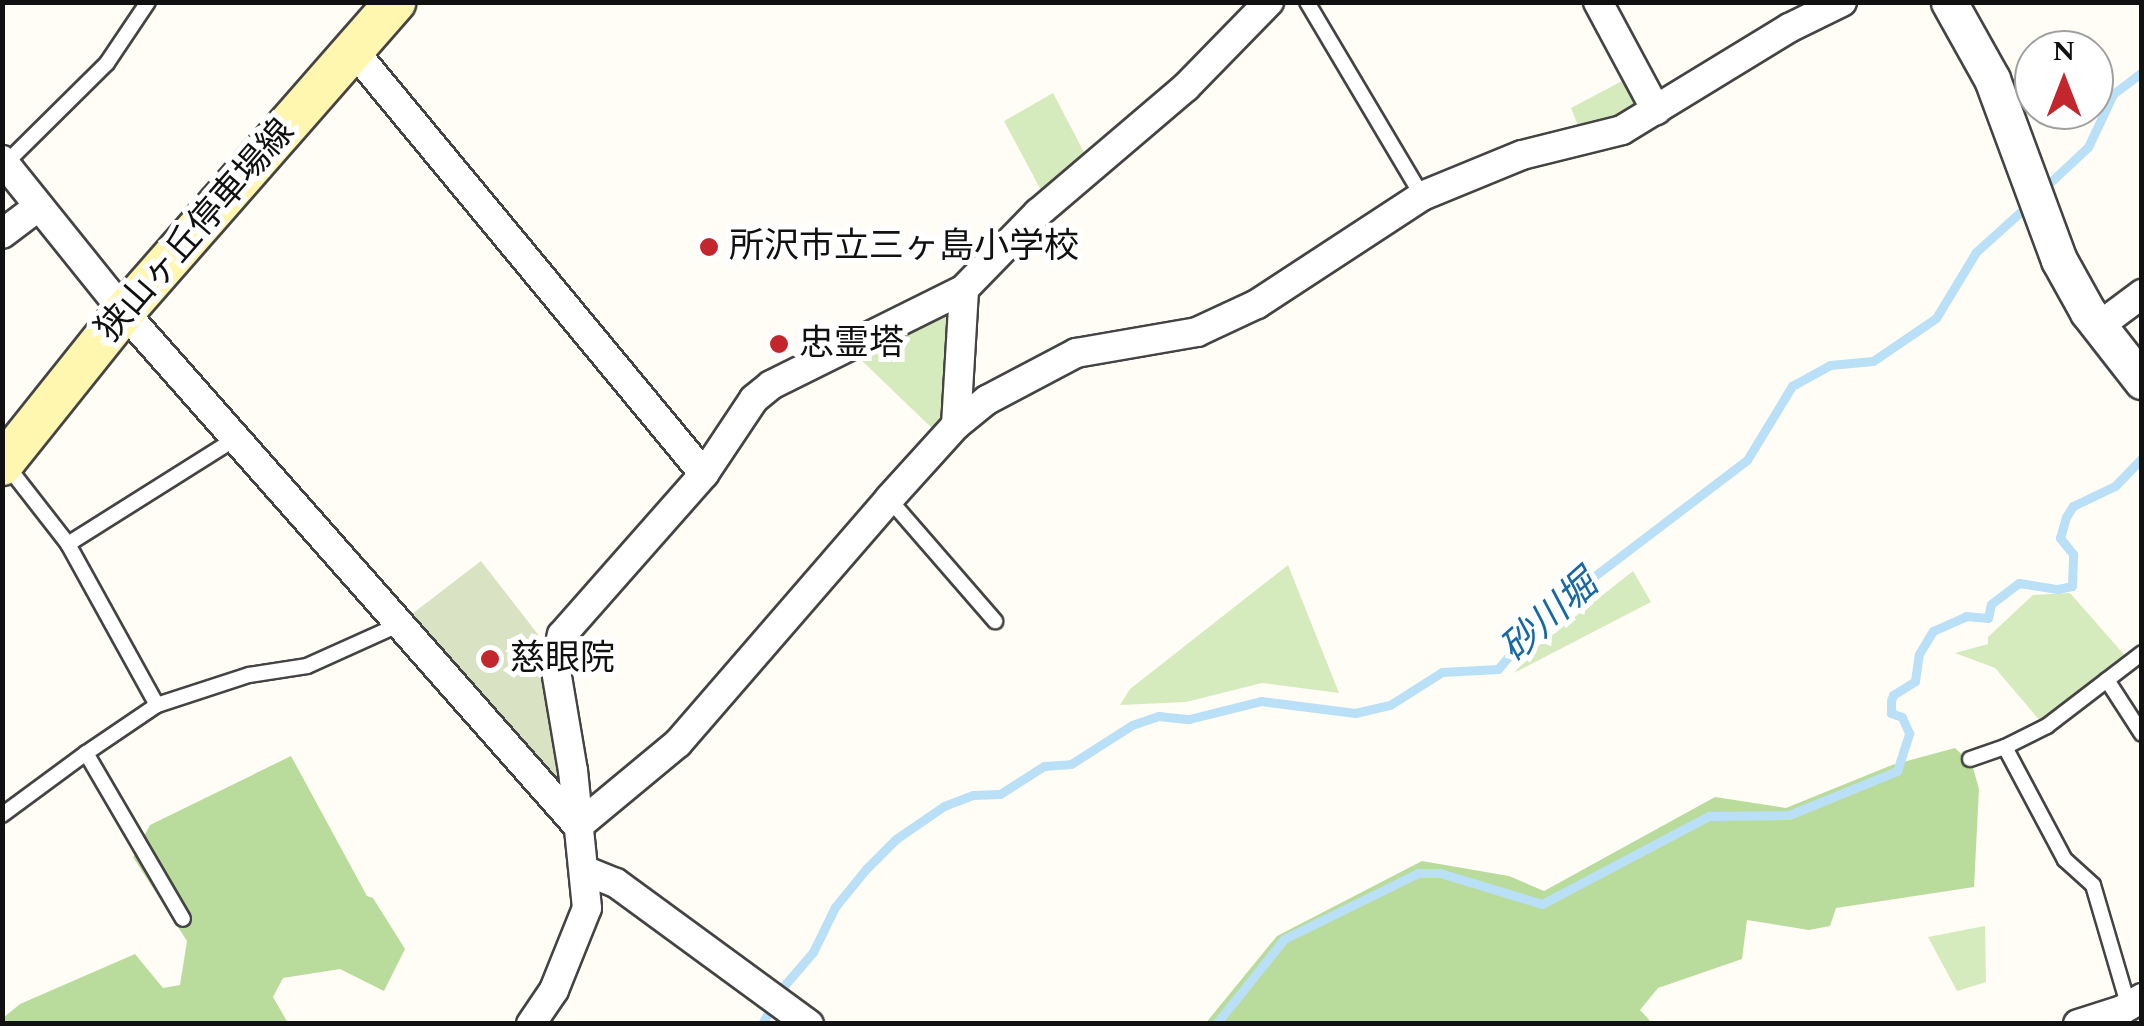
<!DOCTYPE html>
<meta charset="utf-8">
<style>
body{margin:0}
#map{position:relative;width:2144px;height:1026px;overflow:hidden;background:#fffdf5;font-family:Spectral,"Noto Sans JP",serif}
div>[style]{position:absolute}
.green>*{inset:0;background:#d5ebbd}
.forest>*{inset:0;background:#b9dc9c}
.cemetery>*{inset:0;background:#d9e3c4}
.stream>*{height:9px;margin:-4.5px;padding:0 4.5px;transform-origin:4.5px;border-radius:4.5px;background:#b9e0f7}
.roads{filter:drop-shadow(2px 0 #444) drop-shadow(-2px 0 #444) drop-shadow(0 2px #444) drop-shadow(0 -2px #444)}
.service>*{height:14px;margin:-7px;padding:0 7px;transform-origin:7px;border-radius:7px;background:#fff}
.minor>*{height:28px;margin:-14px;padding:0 14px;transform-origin:14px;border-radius:14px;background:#fff}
.tertiary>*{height:35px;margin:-17.5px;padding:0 17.5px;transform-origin:17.5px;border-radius:17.5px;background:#fff}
.secondary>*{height:40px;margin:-20px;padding:0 20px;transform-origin:20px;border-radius:20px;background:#fff6b0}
.dots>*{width:28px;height:28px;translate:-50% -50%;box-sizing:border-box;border:5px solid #fff;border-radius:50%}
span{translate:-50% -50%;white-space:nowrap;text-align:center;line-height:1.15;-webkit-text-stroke:10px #fff;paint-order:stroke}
.street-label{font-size:35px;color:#111}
.poi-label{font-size:35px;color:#111}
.left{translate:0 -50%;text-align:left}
.water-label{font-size:38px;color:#1768a6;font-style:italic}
.frame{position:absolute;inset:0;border:5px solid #111;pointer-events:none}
.north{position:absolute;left:2014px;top:30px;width:100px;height:100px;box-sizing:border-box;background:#fff;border:2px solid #a0a0a0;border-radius:50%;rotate:0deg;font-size:28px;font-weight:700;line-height:40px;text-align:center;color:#111}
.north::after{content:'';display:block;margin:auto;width:35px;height:45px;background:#c4262e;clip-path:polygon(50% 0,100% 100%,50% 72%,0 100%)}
</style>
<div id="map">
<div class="green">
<i style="clip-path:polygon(1639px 72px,1655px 103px,1582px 136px,1571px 108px)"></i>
<i style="clip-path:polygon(1053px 93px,1086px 156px,1042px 192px,1004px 121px)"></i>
<i style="clip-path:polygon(945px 308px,956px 317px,950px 425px,939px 435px,856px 355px)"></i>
<i style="clip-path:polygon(1288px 565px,1339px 693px,1262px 683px,1186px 702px,1120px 705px,1130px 689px)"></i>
<i style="clip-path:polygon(1633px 571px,1651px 602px,1514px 673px,1533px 650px)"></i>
<i style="clip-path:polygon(2070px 593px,2127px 658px,2041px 722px,1995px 668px,1955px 653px,1988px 644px,1988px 637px,2033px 595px)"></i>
<i style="clip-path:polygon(1985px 926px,1986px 982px,1957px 991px,1928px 937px)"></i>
</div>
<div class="forest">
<i style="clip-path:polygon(1955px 748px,1972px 764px,1979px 789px,1974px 887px,1836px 908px,1830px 926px,1809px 930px,1747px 920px,1742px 959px,1658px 988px,1640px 1010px,1652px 1023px,1205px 1024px,1277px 936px,1422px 861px,1509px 876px,1544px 891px,1715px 797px,1786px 808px,1892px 765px)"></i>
<i style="clip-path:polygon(291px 756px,367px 896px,373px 898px,405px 949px,384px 991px,340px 969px,283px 978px,273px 997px,288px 1023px,3px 1024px,3px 1018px,20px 1004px,135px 954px,163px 988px,180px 985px,187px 941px,133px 857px,150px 825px)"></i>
</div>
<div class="cemetery">
<i style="clip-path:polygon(481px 561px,547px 646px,569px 786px,560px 792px,408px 617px)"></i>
</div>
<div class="stream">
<i style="left:2042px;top:190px;width:63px;rotate:-43.1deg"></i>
<i style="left:2088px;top:147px;width:59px;rotate:-64.7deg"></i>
<i style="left:2113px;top:94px;width:36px;rotate:-37deg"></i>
<i style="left:2094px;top:346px;width:34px;rotate:52deg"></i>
<i style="left:762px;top:1024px;width:43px;rotate:-60.4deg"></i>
<i style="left:783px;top:987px;width:46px;rotate:-49.4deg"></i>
<i style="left:813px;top:952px;width:50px;rotate:-63.9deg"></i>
<i style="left:835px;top:907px;width:49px;rotate:-50.8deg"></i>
<i style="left:866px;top:869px;width:42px;rotate:-45deg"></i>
<i style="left:896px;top:839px;width:58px;rotate:-34.5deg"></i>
<i style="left:944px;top:806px;width:31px;rotate:-21deg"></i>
<i style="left:973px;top:795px;width:27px;rotate:-2deg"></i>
<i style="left:1000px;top:794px;width:52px;rotate:-32.5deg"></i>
<i style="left:1044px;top:766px;width:27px;rotate:-4deg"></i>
<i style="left:1071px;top:764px;width:72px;rotate:-32.6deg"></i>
<i style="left:1132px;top:725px;width:28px;rotate:-19deg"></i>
<i style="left:1158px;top:716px;width:31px;rotate:6deg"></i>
<i style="left:1189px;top:719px;width:74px;rotate:-14deg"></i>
<i style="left:1261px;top:701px;width:95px;rotate:7.3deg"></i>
<i style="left:1355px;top:713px;width:36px;rotate:-13deg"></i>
<i style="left:1390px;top:705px;width:62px;rotate:-32.4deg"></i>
<i style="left:1442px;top:672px;width:56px;rotate:-3.1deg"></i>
<i style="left:1498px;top:669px;width:42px;rotate:-49.8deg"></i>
<i style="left:1525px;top:637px;width:89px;rotate:-41.4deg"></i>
<i style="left:1592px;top:578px;width:195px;rotate:-37.3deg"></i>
<i style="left:1747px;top:460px;width:87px;rotate:-58.7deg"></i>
<i style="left:1792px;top:386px;width:43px;rotate:-28.9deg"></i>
<i style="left:1830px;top:365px;width:43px;rotate:-5.3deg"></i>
<i style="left:1873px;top:361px;width:76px;rotate:-34.3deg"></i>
<i style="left:1936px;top:318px;width:77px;rotate:-58.8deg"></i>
<i style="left:1976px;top:252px;width:70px;rotate:-42.1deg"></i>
<i style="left:1216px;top:1024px;width:109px;rotate:-51.3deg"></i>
<i style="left:1284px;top:939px;width:149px;rotate:-26.2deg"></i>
<i style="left:1418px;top:873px;width:22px"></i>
<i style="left:1440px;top:873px;width:107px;rotate:16.9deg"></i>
<i style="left:1542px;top:904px;width:189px;rotate:-27.8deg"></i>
<i style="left:1709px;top:816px;width:80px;rotate:-0.7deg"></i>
<i style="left:1789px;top:815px;width:117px;rotate:-22.2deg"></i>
<i style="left:1897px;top:771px;width:40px;rotate:-72deg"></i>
<i style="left:1909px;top:733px;width:17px;rotate:-114deg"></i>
<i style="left:1902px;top:717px;width:12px;rotate:-160deg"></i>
<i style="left:1891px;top:713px;width:12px;rotate:-90deg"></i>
<i style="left:1891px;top:701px;width:6px;rotate:-72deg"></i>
<i style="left:1893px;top:695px;width:26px;rotate:-32deg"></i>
<i style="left:1915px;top:681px;width:27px;rotate:-82deg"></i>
<i style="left:1919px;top:654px;width:27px;rotate:-59deg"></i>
<i style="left:1933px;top:631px;width:36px;rotate:-24deg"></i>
<i style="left:1966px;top:616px;width:22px;rotate:5deg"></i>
<i style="left:1988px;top:618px;width:14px;rotate:-78deg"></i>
<i style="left:1991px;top:604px;width:35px;rotate:-37deg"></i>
<i style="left:2019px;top:583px;width:39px;rotate:9deg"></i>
<i style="left:2058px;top:589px;width:14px;rotate:-12deg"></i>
<i style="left:2072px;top:586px;width:32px;rotate:-88deg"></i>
<i style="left:2073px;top:554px;width:21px;rotate:-129deg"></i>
<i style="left:2060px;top:538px;width:22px;rotate:-74deg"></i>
<i style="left:2066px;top:517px;width:13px;rotate:-58deg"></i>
<i style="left:2073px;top:506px;width:47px;rotate:-25.5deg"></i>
<i style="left:2115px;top:486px;width:39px;rotate:-46deg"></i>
</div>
<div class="roads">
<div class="service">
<i style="left:1307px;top:2px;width:226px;rotate:59.3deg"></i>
<i style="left:5px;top:164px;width:144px;rotate:-44.7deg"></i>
<i style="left:107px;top:63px;width:73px;rotate:-56.1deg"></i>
<i style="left:5px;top:463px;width:103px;rotate:52.1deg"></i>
<i style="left:68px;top:544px;width:184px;rotate:61.1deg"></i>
<i style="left:157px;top:705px;width:97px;rotate:-18.1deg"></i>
<i style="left:249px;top:675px;width:59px;rotate:-8.8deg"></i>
<i style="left:307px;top:666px;width:102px;rotate:-24.3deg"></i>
<i style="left:889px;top:499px;width:162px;rotate:49deg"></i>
<i style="left:68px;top:544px;width:199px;rotate:-32.2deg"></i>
<i style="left:2107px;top:680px;width:64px;rotate:57.1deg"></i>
<i style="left:157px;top:705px;width:86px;rotate:145.9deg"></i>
<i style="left:86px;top:753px;width:192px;rotate:59.7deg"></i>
<i style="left:1970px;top:759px;width:37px;rotate:-19deg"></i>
<i style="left:2px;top:815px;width:104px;rotate:-36.4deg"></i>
<i style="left:2128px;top:1004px;width:124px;rotate:-106.4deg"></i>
<i style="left:2093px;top:885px;width:38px;rotate:-138deg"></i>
<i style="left:2065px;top:860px;width:128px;rotate:-118deg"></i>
<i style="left:2005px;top:747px;width:47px;rotate:-26.6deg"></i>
<i style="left:2047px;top:726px;width:120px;rotate:-37.5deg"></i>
</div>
<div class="minor">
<i style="left:1598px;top:2px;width:123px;rotate:61.8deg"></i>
<i style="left:353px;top:50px;width:550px;rotate:50.38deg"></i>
<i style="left:2px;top:160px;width:195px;rotate:51.2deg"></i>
<i style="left:124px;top:312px;width:686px;rotate:48.55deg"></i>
<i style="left:578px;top:826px;width:130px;rotate:-39.7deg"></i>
<i style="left:678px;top:743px;width:323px;rotate:-49.1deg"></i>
<i style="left:889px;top:499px;width:100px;rotate:-47.8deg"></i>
<i style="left:956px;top:425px;width:40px;rotate:-39deg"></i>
<i style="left:987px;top:400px;width:101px;rotate:-27.8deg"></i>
<i style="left:1076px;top:353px;width:123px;rotate:-9.8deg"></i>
<i style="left:1197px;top:332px;width:66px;rotate:-25deg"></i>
<i style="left:1257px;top:304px;width:197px;rotate:-33.2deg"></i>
<i style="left:1422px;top:196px;width:108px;rotate:-22.3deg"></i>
<i style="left:1522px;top:155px;width:103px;rotate:-14deg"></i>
<i style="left:1622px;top:130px;width:196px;rotate:-31.4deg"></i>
<i style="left:1789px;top:28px;width:59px;rotate:-26.1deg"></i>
<i style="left:2px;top:234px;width:46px;rotate:-37.1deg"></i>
<i style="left:2099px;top:326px;width:54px;rotate:-36.7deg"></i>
<i style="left:956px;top:425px;width:136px;rotate:-86.6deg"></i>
<i style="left:586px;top:871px;width:32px;rotate:22deg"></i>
<i style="left:616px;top:883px;width:239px;rotate:36.2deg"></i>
<i style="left:531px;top:1024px;width:41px;rotate:-55.9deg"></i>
<i style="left:554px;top:990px;width:88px;rotate:-68.1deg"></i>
<i style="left:587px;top:908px;width:138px;rotate:-95.8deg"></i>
<i style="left:573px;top:771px;width:108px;rotate:-99.6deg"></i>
<i style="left:555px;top:665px;width:31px;rotate:-77deg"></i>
<i style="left:562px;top:635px;width:215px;rotate:-48.6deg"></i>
<i style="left:704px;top:474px;width:90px;rotate:-56.3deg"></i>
<i style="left:754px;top:399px;width:22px;rotate:-39deg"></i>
<i style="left:771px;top:385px;width:216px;rotate:-26.4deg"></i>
<i style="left:964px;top:289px;width:106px;rotate:-45.8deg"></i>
<i style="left:1038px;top:213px;width:194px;rotate:-40.4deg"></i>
<i style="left:1186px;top:87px;width:119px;rotate:-45.7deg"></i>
<i style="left:2078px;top:1024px;width:46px;rotate:-17.7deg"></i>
<i style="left:2122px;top:1010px;width:23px;rotate:-31deg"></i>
</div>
<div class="tertiary">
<i style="left:1949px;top:2px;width:88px;rotate:60.8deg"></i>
<i style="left:1992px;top:79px;width:193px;rotate:69.7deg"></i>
<i style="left:2059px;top:260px;width:60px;rotate:60.9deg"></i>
<i style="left:2088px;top:312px;width:88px;rotate:52deg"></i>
</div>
<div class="secondary">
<i style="left:2px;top:465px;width:196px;rotate:-51.4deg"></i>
<i style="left:124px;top:312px;width:412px;rotate:-48.8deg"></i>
</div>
</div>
<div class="dots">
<i style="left:709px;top:247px;background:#c4262e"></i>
<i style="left:779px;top:344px;background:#c4262e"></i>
<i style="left:490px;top:659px;background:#c4262e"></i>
</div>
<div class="street-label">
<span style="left:196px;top:231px;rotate:-49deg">狭山ヶ丘停車場線</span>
</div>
<div class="poi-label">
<span class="left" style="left:729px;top:247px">所沢市立三ヶ島小学校</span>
<span class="left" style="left:799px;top:344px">忠霊塔</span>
<span class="left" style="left:510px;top:659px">慈眼院</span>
</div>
<div class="water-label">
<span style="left:1550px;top:618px;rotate:-42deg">砂川堀</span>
</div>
<div class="frame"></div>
<div class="north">N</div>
</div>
